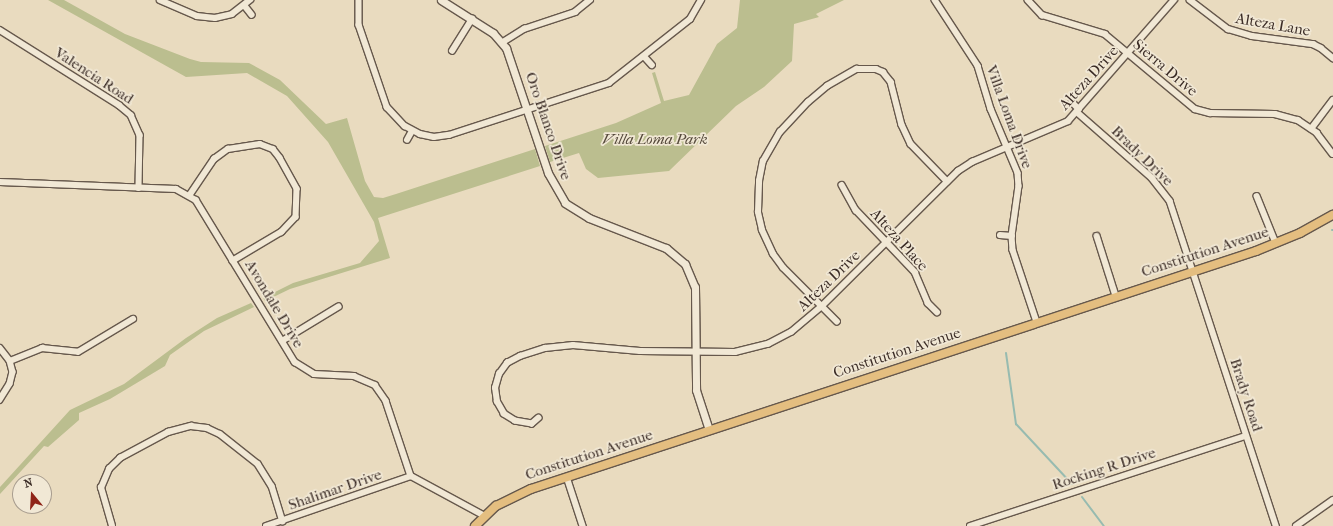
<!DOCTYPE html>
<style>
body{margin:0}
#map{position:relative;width:1333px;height:526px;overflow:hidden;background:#e9dbbf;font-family:"IM FELL French Canon",serif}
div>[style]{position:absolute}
.green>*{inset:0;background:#bbbe8f}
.stream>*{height:2px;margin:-1px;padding:0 1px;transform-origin:1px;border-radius:1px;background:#97bbb0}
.roads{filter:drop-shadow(1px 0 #66584c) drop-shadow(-1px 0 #66584c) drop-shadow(0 1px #66584c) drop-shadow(0 -1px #66584c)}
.minor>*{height:5.5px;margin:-2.75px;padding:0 2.75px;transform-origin:2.75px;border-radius:2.75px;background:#f1e8d5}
.tertiary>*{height:7px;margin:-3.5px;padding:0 3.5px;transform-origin:3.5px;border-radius:3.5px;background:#f1e8d5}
.primary>*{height:8px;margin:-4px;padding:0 4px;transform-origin:4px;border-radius:4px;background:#e4be80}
span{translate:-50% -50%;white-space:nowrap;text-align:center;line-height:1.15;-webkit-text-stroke:3.5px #f1e8d5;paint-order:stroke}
.street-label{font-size:15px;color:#3b2c26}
.park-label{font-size:15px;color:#55493b;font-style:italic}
.north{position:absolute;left:12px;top:474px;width:40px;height:40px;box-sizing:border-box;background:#f1e8d5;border:1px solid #a89d8f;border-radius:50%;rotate:342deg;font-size:11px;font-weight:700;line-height:16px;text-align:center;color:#3b2c26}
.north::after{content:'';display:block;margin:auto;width:14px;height:18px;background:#8f2418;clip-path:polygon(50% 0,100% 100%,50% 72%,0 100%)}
</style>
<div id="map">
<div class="green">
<i style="clip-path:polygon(48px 0,64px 0,125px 34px,190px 59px,201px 62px,249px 63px,280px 80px,326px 124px,347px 118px,365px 181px,374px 197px,383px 198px,396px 194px,535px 149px,540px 166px,378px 218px,390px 258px,290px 289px,265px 301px,263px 298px,293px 283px,360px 263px,379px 241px,374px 222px,328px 142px,287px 96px,247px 73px,186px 77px)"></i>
<i style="clip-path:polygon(740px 0,844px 0,816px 14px,819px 17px,794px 24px,792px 61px,764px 87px,736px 106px,669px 171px,598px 178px,586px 169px,579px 153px,550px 162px,545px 146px,616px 123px,661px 103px,652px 73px,655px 72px,664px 101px,689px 95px,717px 44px,737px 28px)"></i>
<i style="clip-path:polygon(251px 303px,254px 307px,204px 331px,170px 355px,165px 366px,110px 399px,79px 413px,79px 420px,48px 447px,44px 446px,0 494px,0 487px,70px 410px,124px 384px,186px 338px,217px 318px)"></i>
</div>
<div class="stream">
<i style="left:1332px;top:230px;width:1px"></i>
<i style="left:1006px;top:353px;width:72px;rotate:82deg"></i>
<i style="left:1016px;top:424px;width:82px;rotate:47deg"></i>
<i style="left:1082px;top:497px;width:36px;rotate:53deg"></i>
</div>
<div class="roads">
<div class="minor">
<i style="left:160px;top:0;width:40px;rotate:23.4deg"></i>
<i style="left:197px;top:16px;width:18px;rotate:6deg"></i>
<i style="left:215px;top:18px;width:17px;rotate:-13deg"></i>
<i style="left:232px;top:14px;width:23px;rotate:-38deg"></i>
<i style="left:359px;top:0;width:25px;rotate:90deg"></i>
<i style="left:359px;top:25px;width:87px;rotate:71.1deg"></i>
<i style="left:387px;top:107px;width:26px;rotate:47deg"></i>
<i style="left:405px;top:126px;width:17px;rotate:28deg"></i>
<i style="left:420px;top:134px;width:14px;rotate:12deg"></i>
<i style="left:434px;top:137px;width:15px;rotate:-8deg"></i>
<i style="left:449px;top:135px;width:168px;rotate:-18deg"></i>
<i style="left:609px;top:83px;width:103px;rotate:-38.3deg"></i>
<i style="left:690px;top:19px;width:22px;rotate:-60deg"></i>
<i style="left:935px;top:0;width:79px;rotate:56.9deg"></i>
<i style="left:978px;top:66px;width:45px;rotate:73.2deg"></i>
<i style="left:991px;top:109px;width:69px;rotate:67.1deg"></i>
<i style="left:1018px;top:173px;width:13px;rotate:86deg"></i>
<i style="left:1019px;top:186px;width:50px;rotate:98deg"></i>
<i style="left:1012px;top:236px;width:14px;rotate:86deg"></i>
<i style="left:1013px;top:250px;width:76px;rotate:71.6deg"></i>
<i style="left:1028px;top:0;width:21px;rotate:47deg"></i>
<i style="left:1042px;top:15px;width:66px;rotate:16.8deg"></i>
<i style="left:1105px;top:34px;width:117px;rotate:39.8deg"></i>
<i style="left:1195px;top:109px;width:16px;rotate:15deg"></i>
<i style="left:1210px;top:113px;width:65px;rotate:0.9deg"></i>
<i style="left:1275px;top:114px;width:24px;rotate:15deg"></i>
<i style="left:1298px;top:120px;width:23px;rotate:34deg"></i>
<i style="left:1317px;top:133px;width:26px;rotate:53deg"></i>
<i style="left:1190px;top:0;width:48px;rotate:37.3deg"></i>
<i style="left:1228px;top:29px;width:25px;rotate:16deg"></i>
<i style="left:1252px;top:36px;width:62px;rotate:7.5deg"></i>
<i style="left:1313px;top:44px;width:9px;rotate:27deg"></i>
<i style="left:1321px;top:48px;width:16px;rotate:40deg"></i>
<i style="left:245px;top:6px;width:11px;rotate:52deg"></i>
<i style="left:0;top:30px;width:141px;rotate:32.2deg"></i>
<i style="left:119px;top:105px;width:16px;rotate:40deg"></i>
<i style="left:131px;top:115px;width:22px;rotate:66deg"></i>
<i style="left:140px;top:135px;width:53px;rotate:91.1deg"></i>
<i style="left:503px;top:42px;width:25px;rotate:-32deg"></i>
<i style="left:524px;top:29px;width:54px;rotate:-18.4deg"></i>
<i style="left:575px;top:12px;width:19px;rotate:-39deg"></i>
<i style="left:452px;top:51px;width:38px;rotate:-58deg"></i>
<i style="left:644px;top:56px;width:12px;rotate:48deg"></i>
<i style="left:1072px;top:102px;width:10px;rotate:45deg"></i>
<i style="left:1077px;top:112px;width:100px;rotate:41.3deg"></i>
<i style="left:1152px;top:178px;width:29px;rotate:52deg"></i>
<i style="left:1170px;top:201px;width:342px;rotate:71.9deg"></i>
<i style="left:1311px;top:129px;width:36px;rotate:-53deg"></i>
<i style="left:407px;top:140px;width:10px;rotate:-61deg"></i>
<i style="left:0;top:182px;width:176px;rotate:2.3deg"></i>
<i style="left:176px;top:189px;width:23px;rotate:29deg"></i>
<i style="left:196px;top:200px;width:190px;rotate:58.6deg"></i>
<i style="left:295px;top:362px;width:22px;rotate:32deg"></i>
<i style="left:314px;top:374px;width:40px;rotate:2.9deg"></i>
<i style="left:354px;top:376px;width:23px;rotate:23deg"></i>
<i style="left:375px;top:385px;width:19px;rotate:55deg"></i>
<i style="left:386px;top:401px;width:79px;rotate:71.6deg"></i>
<i style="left:411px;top:476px;width:84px;rotate:28.4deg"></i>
<i style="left:842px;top:185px;width:29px;rotate:61deg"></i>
<i style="left:856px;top:210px;width:86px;rotate:46.4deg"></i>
<i style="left:915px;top:272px;width:34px;rotate:67deg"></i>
<i style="left:928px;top:303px;width:13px;rotate:45deg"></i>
<i style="left:189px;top:196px;width:45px;rotate:-56deg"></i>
<i style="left:214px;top:159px;width:17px;rotate:-36deg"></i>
<i style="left:228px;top:149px;width:32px;rotate:-9deg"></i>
<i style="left:260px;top:144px;width:14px;rotate:21deg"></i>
<i style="left:273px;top:149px;width:11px;rotate:52deg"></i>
<i style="left:280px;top:158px;width:35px;rotate:61deg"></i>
<i style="left:297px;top:189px;width:28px;rotate:92deg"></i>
<i style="left:296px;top:217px;width:21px;rotate:133deg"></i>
<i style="left:282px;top:232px;width:57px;rotate:149.4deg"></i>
<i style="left:1257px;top:196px;width:51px;rotate:68deg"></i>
<i style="left:1000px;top:235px;width:12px;rotate:5deg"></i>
<i style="left:1097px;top:236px;width:63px;rotate:72.4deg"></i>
<i style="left:837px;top:322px;width:76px;rotate:-135deg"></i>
<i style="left:783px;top:268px;width:17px;rotate:-126deg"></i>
<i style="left:773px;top:254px;width:26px;rotate:-115deg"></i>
<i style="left:762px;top:230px;width:18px;rotate:-103deg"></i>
<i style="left:758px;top:212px;width:31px;rotate:-88deg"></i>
<i style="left:759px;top:181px;width:20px;rotate:-79deg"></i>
<i style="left:763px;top:161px;width:34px;rotate:-60deg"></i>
<i style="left:780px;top:132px;width:41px;rotate:-47deg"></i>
<i style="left:808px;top:102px;width:25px;rotate:-40deg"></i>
<i style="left:827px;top:86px;width:34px;rotate:-30deg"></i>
<i style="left:857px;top:69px;width:19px"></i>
<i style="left:876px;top:69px;width:8px;rotate:23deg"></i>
<i style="left:883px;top:72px;width:13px;rotate:51deg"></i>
<i style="left:891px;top:82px;width:44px;rotate:75.7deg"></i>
<i style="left:902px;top:125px;width:21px;rotate:65deg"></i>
<i style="left:911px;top:144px;width:52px;rotate:45.8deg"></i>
<i style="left:282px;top:341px;width:66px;rotate:-31.3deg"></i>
<i style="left:0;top:348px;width:16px;rotate:52deg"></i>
<i style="left:10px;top:361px;width:11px;rotate:75deg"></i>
<i style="left:13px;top:372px;width:12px;rotate:104deg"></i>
<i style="left:10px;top:384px;width:19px;rotate:122deg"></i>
<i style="left:10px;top:361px;width:35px;rotate:-22deg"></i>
<i style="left:42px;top:348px;width:36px;rotate:6deg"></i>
<i style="left:78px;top:352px;width:64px;rotate:-31deg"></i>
<i style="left:539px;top:418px;width:9px;rotate:139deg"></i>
<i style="left:532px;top:424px;width:17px;rotate:-170deg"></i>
<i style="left:515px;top:421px;width:13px;rotate:-148deg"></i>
<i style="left:504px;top:414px;width:14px;rotate:-120deg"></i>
<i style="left:497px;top:402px;width:14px;rotate:-98deg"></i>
<i style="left:495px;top:388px;width:15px;rotate:-74deg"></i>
<i style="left:499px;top:374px;width:14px;rotate:-54deg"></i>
<i style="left:507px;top:363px;width:15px;rotate:-28deg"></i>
<i style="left:520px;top:356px;width:26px;rotate:-18deg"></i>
<i style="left:545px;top:348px;width:28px;rotate:-6deg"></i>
<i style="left:573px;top:345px;width:67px;rotate:5.1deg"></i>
<i style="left:640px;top:351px;width:95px;rotate:0.6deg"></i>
<i style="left:735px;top:352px;width:34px;rotate:-14deg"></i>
<i style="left:768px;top:344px;width:26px;rotate:-28deg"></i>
<i style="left:791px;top:332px;width:39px;rotate:-40deg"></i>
<i style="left:821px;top:307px;width:193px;rotate:-44.8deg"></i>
<i style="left:958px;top:171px;width:17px;rotate:-33deg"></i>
<i style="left:972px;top:162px;width:104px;rotate:-23.1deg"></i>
<i style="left:1068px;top:121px;width:161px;rotate:-48.8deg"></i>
<i style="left:567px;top:477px;width:52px;rotate:71.9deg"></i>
<i style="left:112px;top:526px;width:40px;rotate:-106deg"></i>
<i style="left:101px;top:488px;width:21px;rotate:-67deg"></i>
<i style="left:109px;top:469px;width:16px;rotate:-45deg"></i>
<i style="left:120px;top:458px;width:55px;rotate:-28.4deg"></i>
<i style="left:168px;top:432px;width:24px;rotate:-15deg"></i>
<i style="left:191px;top:426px;width:16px;rotate:7deg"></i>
<i style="left:207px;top:428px;width:14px;rotate:25deg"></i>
<i style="left:220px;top:434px;width:48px;rotate:38.3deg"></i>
<i style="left:258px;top:464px;width:26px;rotate:58deg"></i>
<i style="left:272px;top:486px;width:37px;rotate:73deg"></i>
<i style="left:266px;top:526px;width:153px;rotate:-19deg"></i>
<i style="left:970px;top:526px;width:290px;rotate:-18.1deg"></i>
<i style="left:1296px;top:526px;width:45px;rotate:-35.1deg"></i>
</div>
<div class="tertiary">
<i style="left:441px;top:0;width:62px;rotate:32.4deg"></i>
<i style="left:493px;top:33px;width:20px;rotate:49deg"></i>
<i style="left:506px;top:48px;width:132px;rotate:71.4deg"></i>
<i style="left:548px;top:173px;width:34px;rotate:60deg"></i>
<i style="left:565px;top:203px;width:28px;rotate:32deg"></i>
<i style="left:589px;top:218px;width:83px;rotate:21.3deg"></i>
<i style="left:666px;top:248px;width:25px;rotate:40deg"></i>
<i style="left:685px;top:264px;width:25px;rotate:67deg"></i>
<i style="left:695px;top:287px;width:103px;rotate:89.4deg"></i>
<i style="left:696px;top:390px;width:42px;rotate:72deg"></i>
</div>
<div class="primary">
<i style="left:475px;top:526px;width:29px;rotate:-44deg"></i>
<i style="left:496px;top:506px;width:39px;rotate:-26deg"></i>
<i style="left:531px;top:489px;width:763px;rotate:-18.17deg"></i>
<i style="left:1256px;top:251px;width:48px;rotate:-22.2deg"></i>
<i style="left:1300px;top:233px;width:38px;rotate:-29deg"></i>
</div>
</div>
<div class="street-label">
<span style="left:1273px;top:25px;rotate:10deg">Alteza Lane</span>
<span style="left:1165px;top:68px;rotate:40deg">Sierra Drive</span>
<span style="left:94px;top:76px;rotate:33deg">Valencia Road</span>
<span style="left:1089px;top:78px;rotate:-48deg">Alteza Drive</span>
<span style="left:1009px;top:117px;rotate:70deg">Villa Loma Drive</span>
<span style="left:548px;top:126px;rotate:71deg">Oro Blanco Drive</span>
<span style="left:1142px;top:156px;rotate:44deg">Brady Drive</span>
<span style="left:899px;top:240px;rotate:48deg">Alteza Place</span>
<span style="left:1205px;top:252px;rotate:-18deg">Constitution Avenue</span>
<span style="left:829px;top:281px;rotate:-44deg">Alteza Drive</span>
<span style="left:274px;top:304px;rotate:59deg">Avondale Drive</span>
<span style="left:897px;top:353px;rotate:-18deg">Constitution Avenue</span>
<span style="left:1246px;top:395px;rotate:72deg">Brady Road</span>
<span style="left:589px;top:455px;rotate:-18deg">Constitution Avenue</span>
<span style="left:1104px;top:469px;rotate:-18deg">Rocking R Drive</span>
<span style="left:335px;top:490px;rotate:-19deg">Shalimar Drive</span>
</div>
<div class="park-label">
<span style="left:655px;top:140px">Villa Loma Park</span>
</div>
<div class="north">N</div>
</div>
